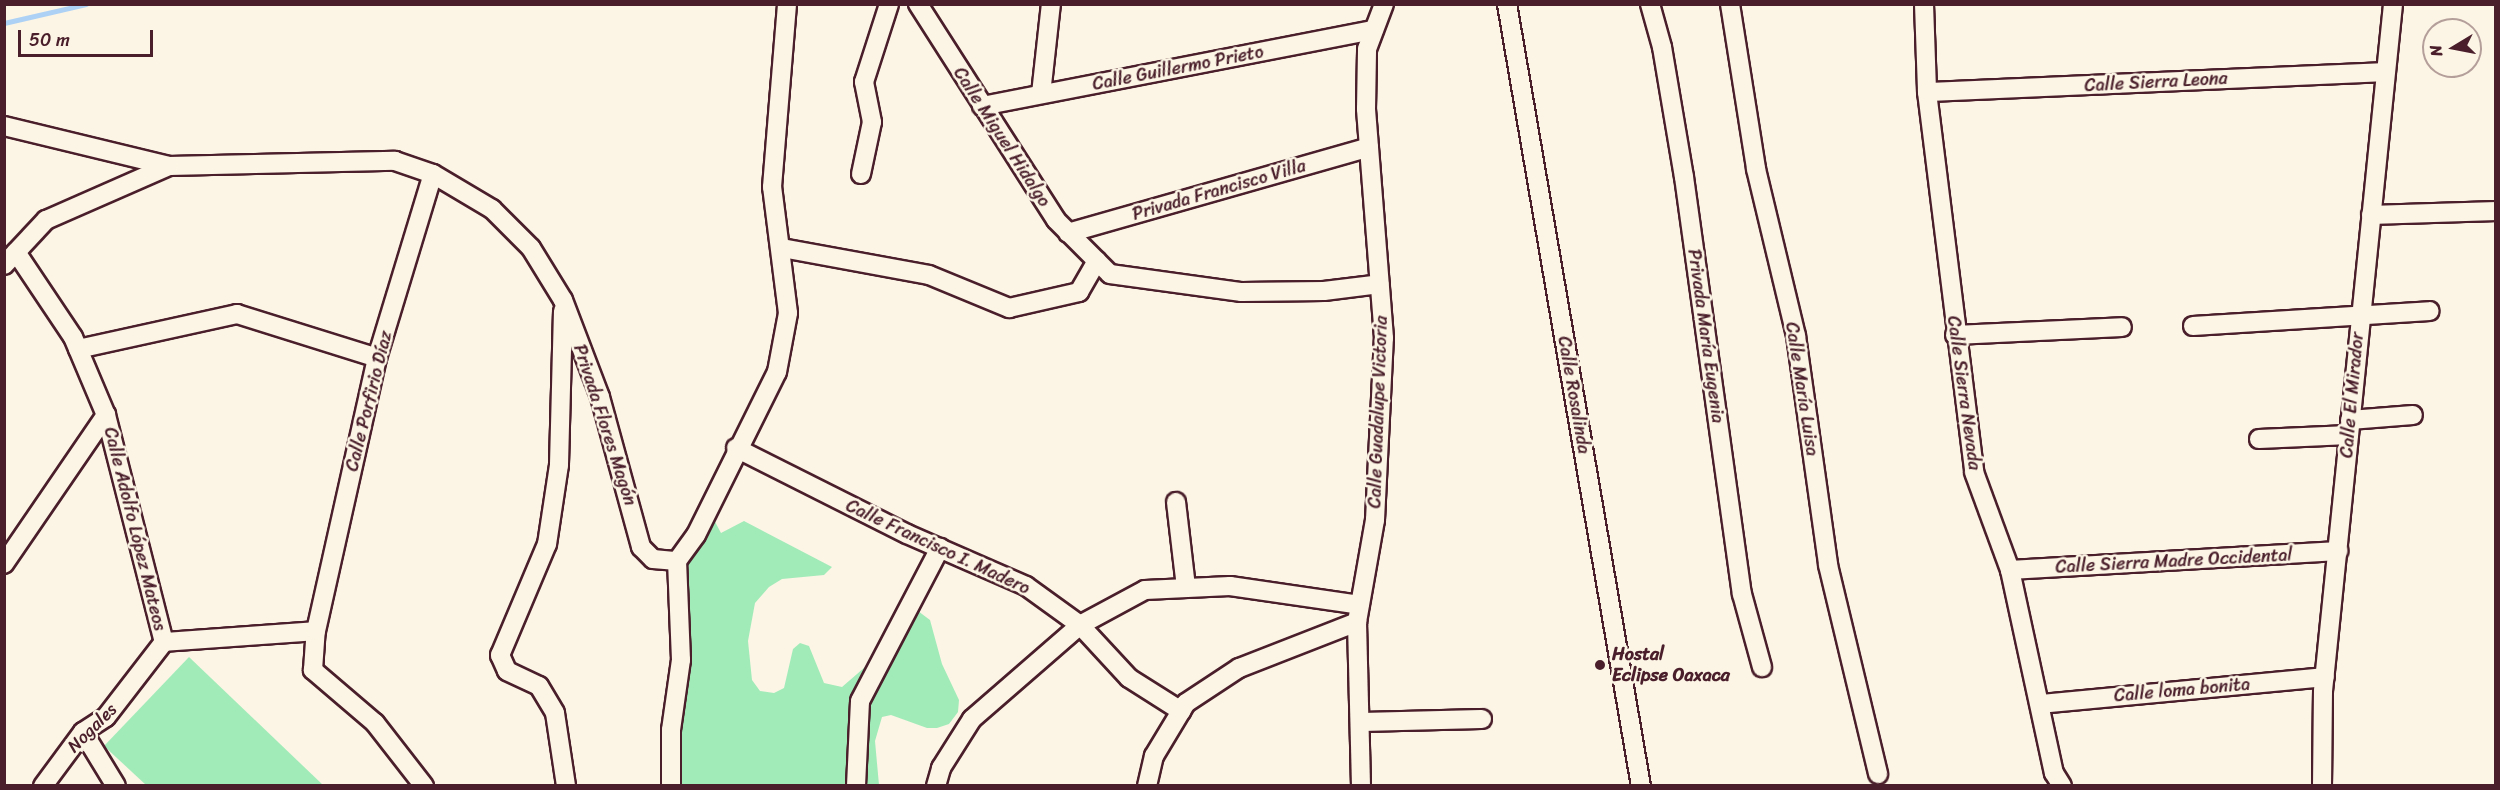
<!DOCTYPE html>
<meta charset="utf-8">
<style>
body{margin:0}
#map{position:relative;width:2500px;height:790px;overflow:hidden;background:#fcf5e5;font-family:Sriracha,sans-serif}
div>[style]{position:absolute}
.green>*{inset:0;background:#a1ebb9}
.stream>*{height:5px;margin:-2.5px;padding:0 2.5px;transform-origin:2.5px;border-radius:2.5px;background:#add1f5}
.roads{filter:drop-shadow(2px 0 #4a1f2b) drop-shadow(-2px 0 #4a1f2b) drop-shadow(0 2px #4a1f2b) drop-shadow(0 -2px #4a1f2b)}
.street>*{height:18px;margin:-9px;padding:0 9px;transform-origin:9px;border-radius:9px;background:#fcf5e5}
.dots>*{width:16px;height:16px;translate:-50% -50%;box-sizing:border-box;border:3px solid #fcf5e5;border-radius:50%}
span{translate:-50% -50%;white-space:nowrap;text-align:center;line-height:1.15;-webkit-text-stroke:5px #fcf5e5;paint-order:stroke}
.street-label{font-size:18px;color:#4a1f2b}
.poi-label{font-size:18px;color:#4a1f2b;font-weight:700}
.left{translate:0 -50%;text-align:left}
.frame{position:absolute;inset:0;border:6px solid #4a1f2b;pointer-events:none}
.north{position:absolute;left:2422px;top:18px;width:60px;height:60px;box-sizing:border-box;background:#fcf5e5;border:2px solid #b59f9b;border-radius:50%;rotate:260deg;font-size:16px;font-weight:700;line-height:24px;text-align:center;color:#4a1f2b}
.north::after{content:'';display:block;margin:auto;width:21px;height:27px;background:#4a1f2b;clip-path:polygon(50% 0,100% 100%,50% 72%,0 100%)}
.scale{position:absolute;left:18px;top:30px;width:135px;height:27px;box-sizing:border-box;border:3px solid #4a1f2b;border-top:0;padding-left:8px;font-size:18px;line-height:21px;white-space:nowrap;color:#4a1f2b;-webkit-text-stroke:4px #fcf5e5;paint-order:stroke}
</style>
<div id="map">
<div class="green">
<i style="clip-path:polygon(713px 518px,721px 533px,744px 521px,832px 567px,824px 575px,782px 579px,769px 587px,755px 603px,748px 641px,752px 680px,760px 691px,774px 693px,784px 688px,793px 649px,800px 643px,809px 646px,824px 683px,842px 687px,872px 661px,914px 608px,930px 620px,942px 664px,959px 700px,958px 712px,949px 724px,937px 728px,927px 728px,891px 715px,882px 717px,875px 741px,879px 785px,678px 786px,664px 722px,666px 695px,689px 548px)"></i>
<i style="clip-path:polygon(189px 657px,323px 785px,146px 785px,104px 746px)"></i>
</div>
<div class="stream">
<i style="left:4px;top:23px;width:84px;rotate:-13deg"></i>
</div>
<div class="roads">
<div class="street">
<i style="left:918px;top:4px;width:256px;rotate:57.4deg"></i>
<i style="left:1056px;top:220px;width:76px;rotate:45deg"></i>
<i style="left:1110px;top:274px;width:133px;rotate:7.8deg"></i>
<i style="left:1242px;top:292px;width:82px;rotate:-0.7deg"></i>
<i style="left:1324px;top:291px;width:56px;rotate:-7.1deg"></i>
<i style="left:1507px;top:4px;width:793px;rotate:80.28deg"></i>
<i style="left:1650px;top:4px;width:45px;rotate:74.4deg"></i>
<i style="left:1662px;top:47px;width:132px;rotate:80.4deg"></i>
<i style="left:1684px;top:177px;width:421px;rotate:82.1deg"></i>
<i style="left:1742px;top:594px;width:76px;rotate:74.7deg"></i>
<i style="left:1730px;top:4px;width:167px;rotate:81deg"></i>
<i style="left:1756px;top:169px;width:172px;rotate:76.5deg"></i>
<i style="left:1796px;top:336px;width:231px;rotate:82deg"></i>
<i style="left:1828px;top:565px;width:215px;rotate:76.5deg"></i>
<i style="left:1924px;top:4px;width:88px;rotate:88deg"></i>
<i style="left:1927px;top:92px;width:383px;rotate:82.9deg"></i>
<i style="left:1974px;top:472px;width:104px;rotate:69.8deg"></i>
<i style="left:2010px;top:570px;width:208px;rotate:77.8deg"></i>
<i style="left:2054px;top:773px;width:15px;rotate:58deg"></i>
<i style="left:1927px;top:92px;width:457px;rotate:-2.5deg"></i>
<i style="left:1041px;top:94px;width:91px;rotate:-83.7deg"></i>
<i style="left:982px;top:106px;width:399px;rotate:-11deg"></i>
<i style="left:4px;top:126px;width:170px;rotate:13.6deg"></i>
<i style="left:169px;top:166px;width:226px;rotate:-1.3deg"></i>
<i style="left:395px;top:161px;width:40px;rotate:18.9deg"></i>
<i style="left:433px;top:174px;width:69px;rotate:30.7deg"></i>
<i style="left:492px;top:209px;width:55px;rotate:45deg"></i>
<i style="left:531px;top:248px;width:61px;rotate:58.4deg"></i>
<i style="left:563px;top:300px;width:104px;rotate:69.1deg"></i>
<i style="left:600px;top:397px;width:156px;rotate:74.7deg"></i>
<i style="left:641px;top:547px;width:17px;rotate:45deg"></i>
<i style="left:653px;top:559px;width:24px;rotate:5deg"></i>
<i style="left:677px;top:561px;width:32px;rotate:-54deg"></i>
<i style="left:696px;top:535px;width:182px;rotate:-63.6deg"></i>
<i style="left:777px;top:372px;width:60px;rotate:-79.4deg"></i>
<i style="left:788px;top:313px;width:127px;rotate:-97.2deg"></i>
<i style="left:772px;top:187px;width:184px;rotate:-85.3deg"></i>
<i style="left:861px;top:174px;width:53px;rotate:-78.1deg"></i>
<i style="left:872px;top:122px;width:41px;rotate:-101.3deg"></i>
<i style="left:864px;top:82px;width:82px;rotate:-72.2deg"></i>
<i style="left:2371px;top:215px;width:125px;rotate:-1.8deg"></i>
<i style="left:1068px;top:233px;width:313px;rotate:-15.9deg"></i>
<i style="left:782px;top:248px;width:149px;rotate:10.4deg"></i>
<i style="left:929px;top:275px;width:87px;rotate:22.4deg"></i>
<i style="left:1009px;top:308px;width:72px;rotate:-12.9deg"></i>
<i style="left:1079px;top:292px;width:36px;rotate:-60deg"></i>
<i style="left:16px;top:252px;width:102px;rotate:56.2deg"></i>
<i style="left:73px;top:337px;width:85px;rotate:67.1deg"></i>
<i style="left:106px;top:415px;width:234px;rotate:75.7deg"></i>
<i style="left:4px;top:265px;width:62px;rotate:-47deg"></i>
<i style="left:46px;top:220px;width:134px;rotate:-23.7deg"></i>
<i style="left:563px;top:311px;width:154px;rotate:91.5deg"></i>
<i style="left:559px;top:465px;width:80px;rotate:98.6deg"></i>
<i style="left:547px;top:544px;width:121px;rotate:112.9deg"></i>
<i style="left:500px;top:655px;width:17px;rotate:66deg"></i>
<i style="left:507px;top:671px;width:35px;rotate:25deg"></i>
<i style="left:539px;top:686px;width:31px;rotate:59deg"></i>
<i style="left:555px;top:713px;width:74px;rotate:81.4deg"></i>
<i style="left:2193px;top:326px;width:237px;rotate:-3.6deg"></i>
<i style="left:1955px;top:335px;width:167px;rotate:-2.7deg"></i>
<i style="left:78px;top:349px;width:163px;rotate:-12.4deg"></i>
<i style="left:237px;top:314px;width:147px;rotate:17.4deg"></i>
<i style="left:2350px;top:420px;width:63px;rotate:-4.5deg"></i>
<i style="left:2259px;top:439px;width:90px;rotate:-2.5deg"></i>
<i style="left:736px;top:448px;width:191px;rotate:26.7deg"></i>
<i style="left:907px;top:534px;width:130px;rotate:23.6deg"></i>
<i style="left:1026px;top:586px;width:67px;rotate:35.8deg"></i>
<i style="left:1080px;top:625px;width:72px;rotate:47.2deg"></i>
<i style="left:1129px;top:678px;width:62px;rotate:32.4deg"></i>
<i style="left:1176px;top:502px;width:86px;rotate:83.3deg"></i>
<i style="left:4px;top:564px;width:181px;rotate:-55.6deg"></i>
<i style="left:2010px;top:570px;width:329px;rotate:-3.3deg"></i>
<i style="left:164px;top:642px;width:152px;rotate:-4.1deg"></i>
<i style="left:2040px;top:704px;width:286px;rotate:-5.4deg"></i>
<i style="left:1361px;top:722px;width:121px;rotate:-1.4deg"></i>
<i style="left:83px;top:732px;width:63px;rotate:58.6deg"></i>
<i style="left:43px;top:786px;width:67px;rotate:-53.5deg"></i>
<i style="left:83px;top:732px;width:27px;rotate:-33deg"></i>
<i style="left:106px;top:717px;width:95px;rotate:-52.3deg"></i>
<i style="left:424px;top:786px;width:80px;rotate:-127.9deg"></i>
<i style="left:375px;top:723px;width:82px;rotate:-139.5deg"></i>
<i style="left:313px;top:670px;width:39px;rotate:-86deg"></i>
<i style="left:316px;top:631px;width:280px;rotate:-77.4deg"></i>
<i style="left:377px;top:358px;width:192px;rotate:-73.1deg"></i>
<i style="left:671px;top:786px;width:56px;rotate:-90deg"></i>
<i style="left:671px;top:730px;width:71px;rotate:-81.9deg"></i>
<i style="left:681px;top:660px;width:99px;rotate:-92.3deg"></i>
<i style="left:856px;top:786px;width:85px;rotate:-87.3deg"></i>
<i style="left:860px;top:701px;width:173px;rotate:-62.4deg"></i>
<i style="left:936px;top:786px;width:19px;rotate:-74deg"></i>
<i style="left:941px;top:768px;width:58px;rotate:-57.7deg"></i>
<i style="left:972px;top:719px;width:143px;rotate:-41deg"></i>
<i style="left:1080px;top:625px;width:74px;rotate:-28.3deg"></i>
<i style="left:1145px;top:590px;width:85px;rotate:-2.7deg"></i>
<i style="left:1230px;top:586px;width:131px;rotate:8.3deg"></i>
<i style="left:1147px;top:786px;width:31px;rotate:-77deg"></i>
<i style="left:1154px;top:756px;width:62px;rotate:-58.9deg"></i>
<i style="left:1186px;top:703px;width:64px;rotate:-33.4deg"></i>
<i style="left:1239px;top:668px;width:127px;rotate:-21.3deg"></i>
<i style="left:1361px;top:786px;width:164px;rotate:-91.4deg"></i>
<i style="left:1357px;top:622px;width:104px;rotate:-80deg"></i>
<i style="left:1375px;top:520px;width:182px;rotate:-87.2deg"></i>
<i style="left:1384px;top:338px;width:230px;rotate:-94.5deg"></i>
<i style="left:1366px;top:109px;width:60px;rotate:-89deg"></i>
<i style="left:1367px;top:49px;width:48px;rotate:-69.3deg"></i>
<i style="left:2322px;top:786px;width:95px;rotate:-89.4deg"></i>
<i style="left:2323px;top:691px;width:691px;rotate:-84.18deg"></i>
</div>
</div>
<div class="dots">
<i style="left:1600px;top:665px;background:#4a1f2b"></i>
</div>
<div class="street-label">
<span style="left:1178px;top:68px;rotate:-11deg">Calle Guillermo Prieto</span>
<span style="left:2156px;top:82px;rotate:-3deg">Calle Sierra Leona</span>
<span style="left:1002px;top:137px;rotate:57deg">Calle Miguel Hidalgo</span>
<span style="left:1219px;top:190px;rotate:-16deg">Privada Francisco Villa</span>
<span style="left:1706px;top:336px;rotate:82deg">Privada María Eugenia</span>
<span style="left:1802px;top:389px;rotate:81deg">Calle María Luisa</span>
<span style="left:1964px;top:393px;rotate:82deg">Calle Sierra Nevada</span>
<span style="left:1574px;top:395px;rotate:80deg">Calle Rosalinda</span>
<span style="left:2352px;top:395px;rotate:-85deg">Calle El Mirador</span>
<span style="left:369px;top:401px;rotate:-76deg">Calle Porfirio Díaz</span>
<span style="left:1378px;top:412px;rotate:-88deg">Calle Guadalupe Victoria</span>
<span style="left:605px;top:425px;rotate:72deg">Privada Flores Magón</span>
<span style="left:135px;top:529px;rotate:76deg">Calle Adolfo López Mateos</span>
<span style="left:938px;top:547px;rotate:25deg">Calle Francisco I. Madero</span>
<span style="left:2174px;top:561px;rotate:-3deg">Calle Sierra Madre Occidental</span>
<span style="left:2182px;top:690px;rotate:-5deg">Calle loma bonita</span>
<span style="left:92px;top:728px;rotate:-45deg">Nogales</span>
</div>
<div class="poi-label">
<span class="left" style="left:1612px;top:665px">Hostal<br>Eclipse Oaxaca</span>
</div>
<div class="frame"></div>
<div class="north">N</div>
<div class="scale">50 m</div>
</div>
